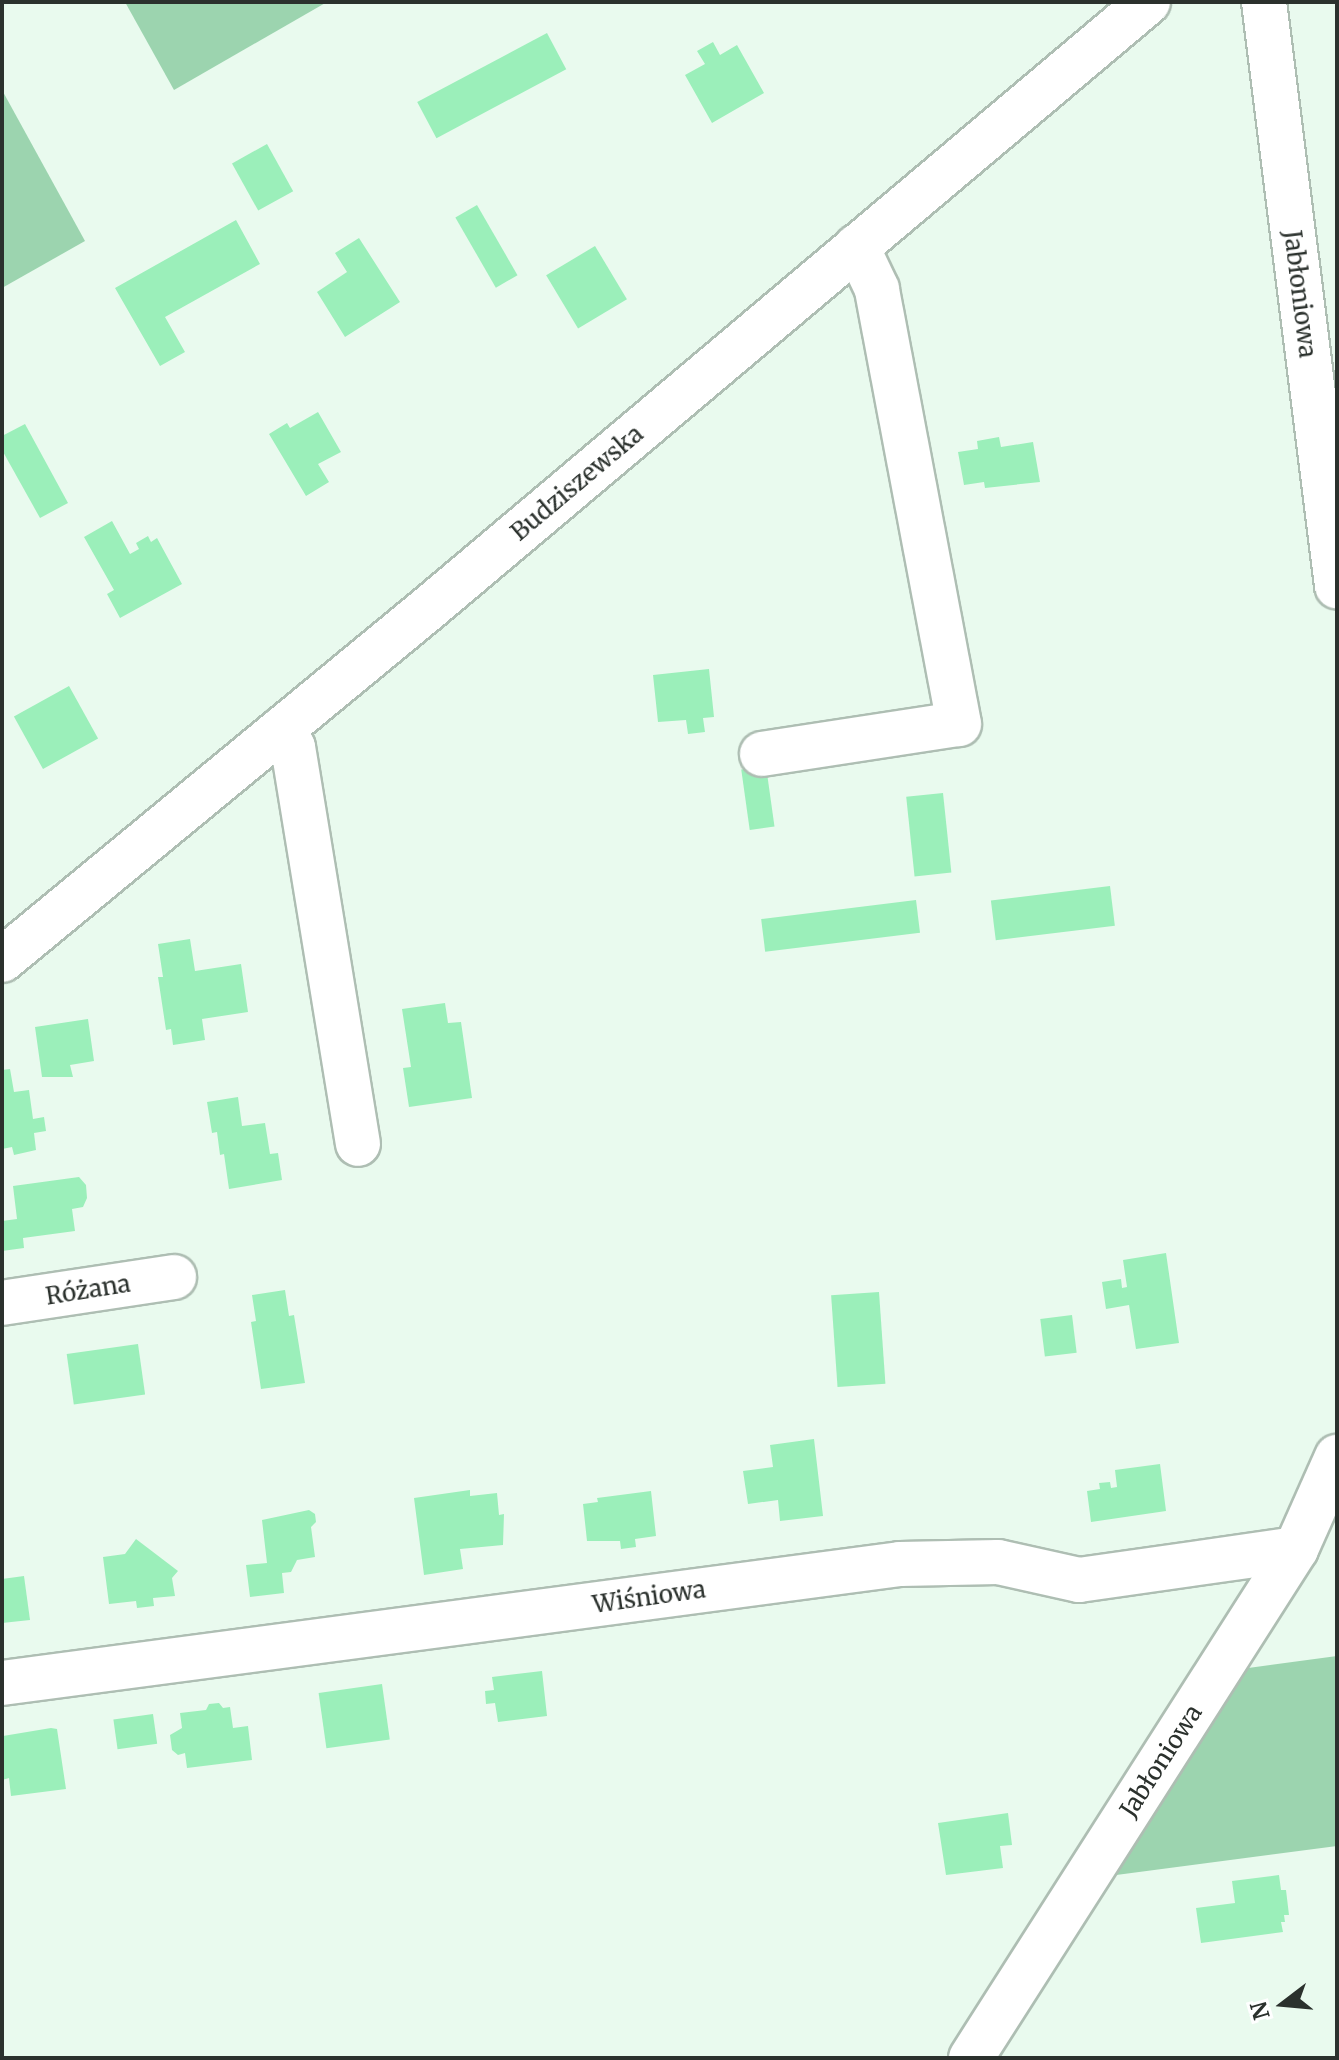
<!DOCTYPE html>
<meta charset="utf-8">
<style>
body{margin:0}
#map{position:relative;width:1339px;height:2060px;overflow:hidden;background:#e9faee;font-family:Merriweather,serif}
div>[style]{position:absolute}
.green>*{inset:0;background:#9cd4af}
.building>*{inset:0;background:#9befba;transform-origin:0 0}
.roads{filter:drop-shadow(2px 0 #aebeb3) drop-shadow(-2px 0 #aebeb3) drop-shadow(0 2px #aebeb3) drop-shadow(0 -2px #aebeb3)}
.minor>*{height:44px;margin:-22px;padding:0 22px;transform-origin:22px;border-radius:22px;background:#fff}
span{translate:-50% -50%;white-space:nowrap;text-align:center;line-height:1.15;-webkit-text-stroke:7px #fff;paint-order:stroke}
.street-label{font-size:24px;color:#2b312d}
.frame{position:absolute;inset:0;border:4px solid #2b312d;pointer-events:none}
.north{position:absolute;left:1243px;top:1964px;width:80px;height:80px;-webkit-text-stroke:6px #fff;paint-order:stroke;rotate:254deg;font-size:22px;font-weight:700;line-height:32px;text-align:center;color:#2b312d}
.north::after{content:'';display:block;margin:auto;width:28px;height:36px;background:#2b312d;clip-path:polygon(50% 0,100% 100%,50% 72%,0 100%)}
</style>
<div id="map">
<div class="green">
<i style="clip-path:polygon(125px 2px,327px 2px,174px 90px)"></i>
<i style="clip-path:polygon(2px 90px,85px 241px,2px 288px)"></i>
<i style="clip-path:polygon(1337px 1656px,1337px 1846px,1101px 1877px,1241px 1669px)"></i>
</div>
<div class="building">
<i style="left:547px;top:33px;width:41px;height:147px;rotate:62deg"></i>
<i style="clip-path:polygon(713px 42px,720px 55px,737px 45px,764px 93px,712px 123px,685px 75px,705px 64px,697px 51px)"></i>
<i style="left:267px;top:144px;width:54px;height:40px;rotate:61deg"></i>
<i style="left:477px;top:205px;width:81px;height:25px;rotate:60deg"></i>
<i style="clip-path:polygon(236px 220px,260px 264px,165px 317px,185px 352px,160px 366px,115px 288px)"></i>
<i style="clip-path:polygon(359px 238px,400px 302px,345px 337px,317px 292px,347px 272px,335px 253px)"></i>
<i style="left:595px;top:246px;width:62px;height:57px;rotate:59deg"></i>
<i style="clip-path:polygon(318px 412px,341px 452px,318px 464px,329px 482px,306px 496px,269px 434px,287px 423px,290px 428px)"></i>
<i style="clip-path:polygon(25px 424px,68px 503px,40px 518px,2px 450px,2px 436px)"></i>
<i style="clip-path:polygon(999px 437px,1001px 447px,1033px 442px,1040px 482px,985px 488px,984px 482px,964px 485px,958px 452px,978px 449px,977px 441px)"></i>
<i style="clip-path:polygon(112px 521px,130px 554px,139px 549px,136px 543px,148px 536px,151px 542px,157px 538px,182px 584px,120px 618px,107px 594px,114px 590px,84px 537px)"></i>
<i style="clip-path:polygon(709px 669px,714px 717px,703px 718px,705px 732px,688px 734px,686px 720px,658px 722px,653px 675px)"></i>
<i style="left:69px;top:686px;width:60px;height:63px;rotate:61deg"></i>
<i style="left:766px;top:766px;width:61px;height:25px;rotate:82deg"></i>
<i style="left:943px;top:793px;width:80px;height:37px;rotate:84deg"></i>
<i style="left:1110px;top:886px;width:40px;height:120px;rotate:83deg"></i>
<i style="left:916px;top:900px;width:33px;height:156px;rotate:83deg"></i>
<i style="clip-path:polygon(190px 939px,195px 971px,241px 964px,248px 1012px,202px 1019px,205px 1040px,173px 1045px,171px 1029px,166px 1030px,158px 977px,163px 977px,158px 944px)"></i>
<i style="clip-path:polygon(445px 1003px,448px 1023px,461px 1022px,472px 1098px,409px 1107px,403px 1068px,411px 1067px,402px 1009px)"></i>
<i style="clip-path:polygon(88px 1019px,94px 1061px,70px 1065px,73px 1077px,42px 1077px,35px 1027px)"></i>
<i style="clip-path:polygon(10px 1069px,14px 1092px,29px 1090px,33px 1119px,44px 1117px,46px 1131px,34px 1133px,36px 1150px,14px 1155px,12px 1147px,2px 1149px,2px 1070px)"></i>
<i style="clip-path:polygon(238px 1097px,242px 1126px,265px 1123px,270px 1154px,278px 1153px,282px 1180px,229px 1189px,224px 1154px,220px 1155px,217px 1132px,212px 1133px,207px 1102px)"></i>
<i style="clip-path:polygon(79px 1177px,86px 1185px,87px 1198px,83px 1207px,72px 1209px,75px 1231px,23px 1238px,24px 1248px,2px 1251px,2px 1221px,17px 1219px,13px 1186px)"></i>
<i style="clip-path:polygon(1166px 1253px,1179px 1343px,1136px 1349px,1129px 1305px,1106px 1309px,1102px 1282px,1121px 1279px,1122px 1288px,1127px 1287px,1123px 1260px)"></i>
<i style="clip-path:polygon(285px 1290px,289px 1316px,294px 1315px,305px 1383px,261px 1389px,251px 1322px,256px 1321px,252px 1295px)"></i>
<i style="left:879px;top:1292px;width:92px;height:48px;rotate:86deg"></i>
<i style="left:1072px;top:1315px;width:38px;height:32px;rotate:83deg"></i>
<i style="left:138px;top:1344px;width:51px;height:72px;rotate:82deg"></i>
<i style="clip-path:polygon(814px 1439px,823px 1516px,780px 1521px,778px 1500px,748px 1504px,743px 1471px,773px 1467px,770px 1445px)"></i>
<i style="clip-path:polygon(1160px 1464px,1166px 1511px,1091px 1522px,1087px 1491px,1100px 1489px,1099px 1483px,1110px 1482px,1111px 1488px,1117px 1487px,1115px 1470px)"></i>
<i style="clip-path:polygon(470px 1490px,470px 1496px,497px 1493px,499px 1515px,504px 1514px,503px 1545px,460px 1549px,463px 1569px,424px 1575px,414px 1498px)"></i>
<i style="clip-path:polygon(651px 1491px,656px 1536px,635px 1539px,636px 1547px,621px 1549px,620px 1541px,587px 1541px,583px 1504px,598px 1502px,597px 1498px)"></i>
<i style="clip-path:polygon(309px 1510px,315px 1514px,316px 1522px,311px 1527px,315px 1557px,297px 1560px,291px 1572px,282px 1573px,284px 1593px,250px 1597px,246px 1565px,267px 1563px,262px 1520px)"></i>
<i style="clip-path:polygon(136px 1539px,178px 1571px,172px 1578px,175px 1596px,153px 1598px,154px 1606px,137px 1608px,136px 1601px,109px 1604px,103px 1557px,125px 1554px)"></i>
<i style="clip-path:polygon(24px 1576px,30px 1620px,2px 1623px,2px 1579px)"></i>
<i style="clip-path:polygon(542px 1671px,547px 1716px,498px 1722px,495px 1703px,486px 1704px,485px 1691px,494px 1690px,492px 1677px)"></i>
<i style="left:382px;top:1684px;width:56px;height:64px;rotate:82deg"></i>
<i style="clip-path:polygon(219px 1703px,223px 1708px,230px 1707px,233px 1728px,248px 1726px,252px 1760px,187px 1768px,185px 1753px,178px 1755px,172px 1750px,170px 1735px,182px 1728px,180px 1713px,206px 1710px,209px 1704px)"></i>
<i style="left:153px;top:1714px;width:30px;height:40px;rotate:82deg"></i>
<i style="clip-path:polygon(51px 1728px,57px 1729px,66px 1789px,11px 1796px,9px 1778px,2px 1780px,3px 1736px)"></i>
<i style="clip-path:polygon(1008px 1813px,1012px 1845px,1000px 1846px,1003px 1868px,946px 1875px,938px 1823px)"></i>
<i style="clip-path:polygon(1279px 1875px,1281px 1890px,1286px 1890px,1289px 1915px,1284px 1915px,1285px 1922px,1281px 1922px,1283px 1932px,1201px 1943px,1196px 1908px,1235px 1903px,1232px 1881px)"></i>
</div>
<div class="roads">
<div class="minor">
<i style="left:1264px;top:2px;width:589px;rotate:82.87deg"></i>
<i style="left:282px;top:729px;width:21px;rotate:59deg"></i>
<i style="left:293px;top:747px;width:402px;rotate:80.7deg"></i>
<i style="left:762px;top:754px;width:199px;rotate:-8.7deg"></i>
<i style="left:959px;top:724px;width:443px;rotate:-100.7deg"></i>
<i style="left:877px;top:289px;width:47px;rotate:-115.5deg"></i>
<i style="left:2px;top:960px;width:555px;rotate:-39.51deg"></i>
<i style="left:430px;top:607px;width:939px;rotate:-40.12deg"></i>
<i style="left:2px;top:1303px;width:174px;rotate:-8.6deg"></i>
<i style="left:2px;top:1683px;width:906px;rotate:-7.55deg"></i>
<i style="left:900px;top:1564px;width:98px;rotate:-1.2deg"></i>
<i style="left:998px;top:1562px;width:83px;rotate:12.5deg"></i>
<i style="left:1079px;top:1580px;width:219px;rotate:-8.1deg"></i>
<i style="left:971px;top:2058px;width:604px;rotate:-57.44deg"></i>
<i style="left:1296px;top:1549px;width:101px;rotate:-66deg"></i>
</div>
</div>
<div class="street-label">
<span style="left:1300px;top:294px;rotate:83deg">Jabłoniowa</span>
<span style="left:577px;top:483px;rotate:-40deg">Budziszewska</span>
<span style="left:88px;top:1290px;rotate:-9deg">Różana</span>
<span style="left:649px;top:1597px;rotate:-8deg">Wiśniowa</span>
<span style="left:1161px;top:1761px;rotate:-57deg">Jabłoniowa</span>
</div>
<div class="frame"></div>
<div class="north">N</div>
</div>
